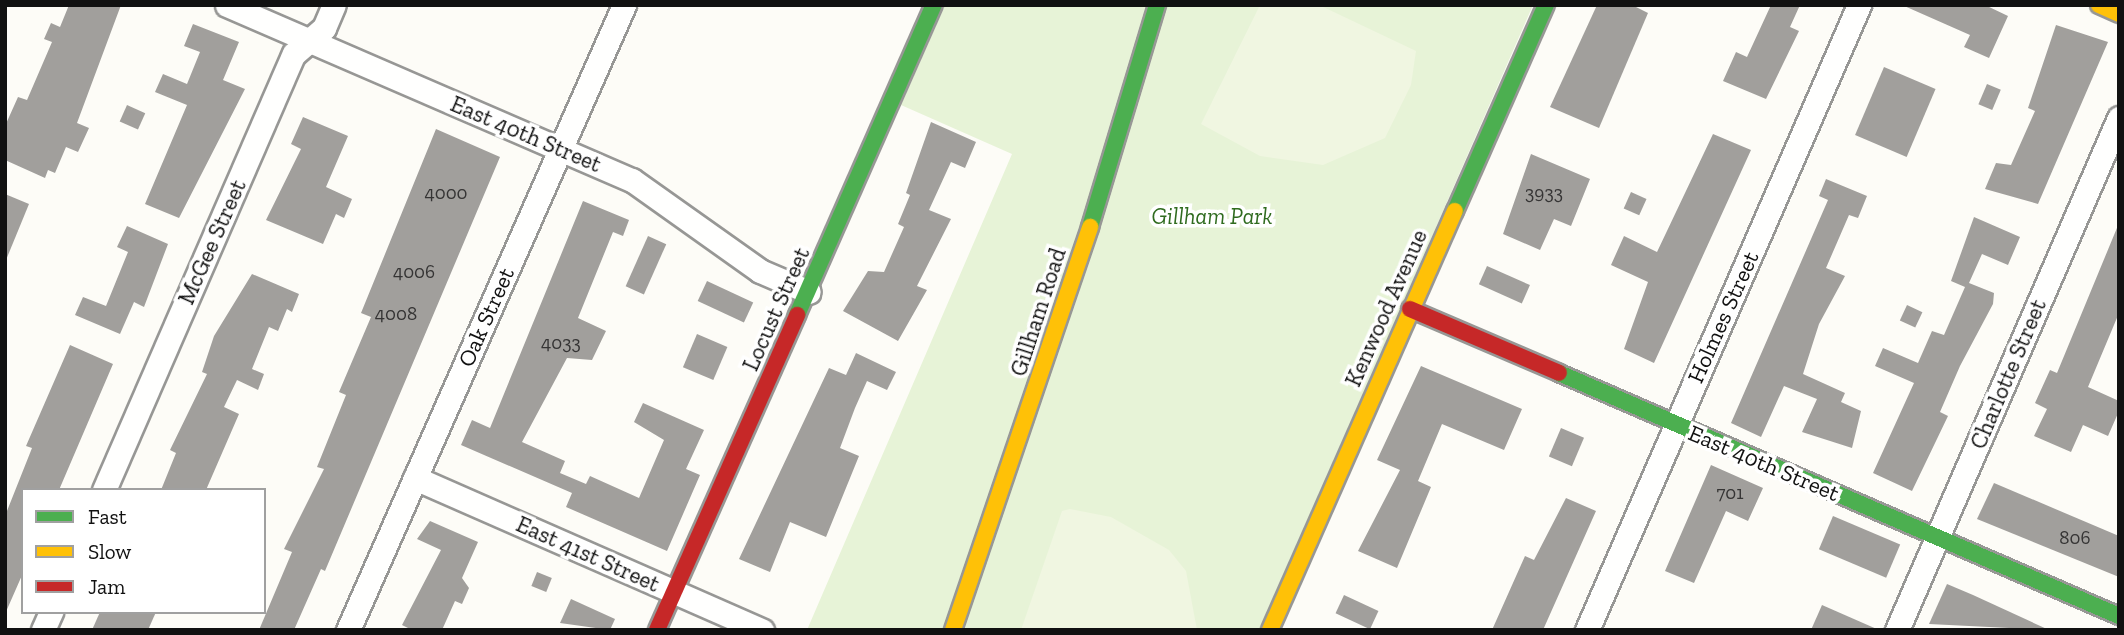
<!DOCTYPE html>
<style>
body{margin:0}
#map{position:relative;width:2124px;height:635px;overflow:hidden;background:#fdfcf7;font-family:"Zilla Slab",serif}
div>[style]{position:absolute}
.green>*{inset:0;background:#e7f3d7}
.pitch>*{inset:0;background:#f0f6e1}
.building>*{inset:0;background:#a19f9c;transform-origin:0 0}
.roads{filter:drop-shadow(2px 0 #979795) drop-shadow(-2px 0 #979795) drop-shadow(0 2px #979795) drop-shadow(0 -2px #979795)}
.street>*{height:23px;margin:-11.5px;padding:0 11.5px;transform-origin:11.5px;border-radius:11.5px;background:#fffffe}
.fast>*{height:16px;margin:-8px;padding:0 8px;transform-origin:8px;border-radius:8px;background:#4caf50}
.slow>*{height:16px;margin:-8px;padding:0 8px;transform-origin:8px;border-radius:8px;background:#ffc107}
.jam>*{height:16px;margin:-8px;padding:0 8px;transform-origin:8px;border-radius:8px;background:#c62828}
span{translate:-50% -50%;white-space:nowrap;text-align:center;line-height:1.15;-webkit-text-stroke:7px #fff;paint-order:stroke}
.number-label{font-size:19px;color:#353434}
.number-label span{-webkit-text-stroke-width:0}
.street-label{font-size:23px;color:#111}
.park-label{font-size:23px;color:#2f6b1f;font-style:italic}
.frame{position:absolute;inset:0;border:7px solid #111;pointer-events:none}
.legend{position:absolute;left:21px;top:488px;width:245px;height:126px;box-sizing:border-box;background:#fff;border:2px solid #a0a0a0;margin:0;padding:9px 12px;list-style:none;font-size:21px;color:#111}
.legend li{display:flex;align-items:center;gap:14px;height:35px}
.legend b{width:35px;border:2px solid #a0a0a0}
</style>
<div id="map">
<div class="green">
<i style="clip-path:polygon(945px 5px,1533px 5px,1260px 630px,807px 630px,1012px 154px,901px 105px)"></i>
</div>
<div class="pitch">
<i style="clip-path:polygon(1260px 5px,1319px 5px,1416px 51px,1411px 85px,1385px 138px,1323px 165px,1260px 156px,1201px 124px)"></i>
<i style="clip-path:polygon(1070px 509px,1111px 517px,1169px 550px,1186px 571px,1197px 630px,1021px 630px,1062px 511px)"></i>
</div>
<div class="building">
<i style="clip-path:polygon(69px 5px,121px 5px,77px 123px,89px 128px,78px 152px,66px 147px,55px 173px,48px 170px,45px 178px,5px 160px,5px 126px,18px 97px,27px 100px,52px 42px,44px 39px,51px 23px,60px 27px)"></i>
<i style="clip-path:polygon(1597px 5px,1632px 5px,1648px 13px,1599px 128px,1550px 107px)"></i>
<i style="clip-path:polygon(1771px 5px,1800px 5px,1790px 27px,1799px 31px,1766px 99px,1723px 81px,1736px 52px,1747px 57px)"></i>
<i style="clip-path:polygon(1902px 5px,1985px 5px,2008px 16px,1989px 58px,1964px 47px,1970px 35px)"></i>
<i style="clip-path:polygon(193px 24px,239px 42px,223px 80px,245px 89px,179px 218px,145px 204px,187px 105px,155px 92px,163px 74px,187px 84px,200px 52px,184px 46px)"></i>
<i style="clip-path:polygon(2056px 25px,2108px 42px,2038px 204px,1985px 189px,1996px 163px,2011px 165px,2035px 111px,2028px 108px)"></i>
<i style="left:1884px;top:67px;width:56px;height:74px;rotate:23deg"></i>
<i style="left:1987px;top:84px;width:15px;height:22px;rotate:23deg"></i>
<i style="left:127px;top:105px;width:20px;height:18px;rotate:24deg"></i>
<i style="clip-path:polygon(303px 117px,348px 136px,326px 187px,352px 199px,344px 218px,336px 214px,323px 244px,266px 220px,301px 149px,291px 144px)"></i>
<i style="clip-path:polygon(931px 122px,976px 142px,965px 168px,951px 162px,929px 210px,951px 219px,917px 286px,927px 290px,898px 341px,843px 311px,868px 271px,884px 272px,904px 227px,898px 224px,910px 195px,906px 193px)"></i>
<i style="clip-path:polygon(436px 129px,500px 157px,325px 571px,321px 569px,294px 630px,259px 630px,292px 552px,284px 549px,324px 469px,317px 467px,346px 395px,339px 392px,371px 317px,361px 313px)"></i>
<i style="clip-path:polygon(1713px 134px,1751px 150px,1654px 363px,1624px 349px,1648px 282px,1611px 265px,1624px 236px,1657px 252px)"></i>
<i style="clip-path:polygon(1531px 154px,1590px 179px,1571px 226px,1554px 219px,1540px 250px,1503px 234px)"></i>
<i style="clip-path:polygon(1826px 179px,1867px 196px,1858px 218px,1849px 215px,1826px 268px,1845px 276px,1819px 324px,1803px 374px,1845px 393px,1841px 402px,1861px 411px,1852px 448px,1802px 432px,1817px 399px,1784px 386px,1761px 437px,1731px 423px,1828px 200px,1819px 196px)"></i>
<i style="left:1631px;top:192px;width:17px;height:18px;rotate:24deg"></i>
<i style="clip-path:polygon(5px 194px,29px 204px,6px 260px,5px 260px)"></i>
<i style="clip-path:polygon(583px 201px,629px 220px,623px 236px,613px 232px,578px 318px,606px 331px,592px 360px,567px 358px,522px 442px,565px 461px,560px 473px,586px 484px,590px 476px,639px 498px,664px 440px,634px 422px,643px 403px,704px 430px,686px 469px,700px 475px,667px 551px,566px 507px,572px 493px,461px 445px,472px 420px,490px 428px)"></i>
<i style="clip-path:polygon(1974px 217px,2020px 237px,2008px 265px,1982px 254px,1969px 283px,1994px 293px,1993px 304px,1960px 366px,1940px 412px,1948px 416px,1912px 491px,1873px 473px,1914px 383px,1875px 366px,1883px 348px,1918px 363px,1932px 331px,1944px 335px,1965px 287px,1951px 281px)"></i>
<i style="clip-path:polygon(2119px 223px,2119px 313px,2088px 387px,2119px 401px,2119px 411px,2108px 436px,2083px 425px,2071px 452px,2034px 436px,2047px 409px,2035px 403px,2050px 370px,2057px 373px)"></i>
<i style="clip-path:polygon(127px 226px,168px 244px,144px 307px,134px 302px,120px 334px,75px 315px,83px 297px,106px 306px,128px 252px,117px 247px)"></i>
<i style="left:648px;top:236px;width:20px;height:55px;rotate:24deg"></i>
<i style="left:1487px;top:266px;width:47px;height:20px;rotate:24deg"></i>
<i style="clip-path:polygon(252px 274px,299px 294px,292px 312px,287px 309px,278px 331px,269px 327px,252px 369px,264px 374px,258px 390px,237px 380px,224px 407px,239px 414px,206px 490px,161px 490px,176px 453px,170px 450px,207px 374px,202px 372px,214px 336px)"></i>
<i style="left:707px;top:281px;width:51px;height:22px;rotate:25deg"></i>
<i style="left:1907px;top:305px;width:17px;height:17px;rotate:25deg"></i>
<i style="left:697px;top:334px;width:33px;height:36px;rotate:23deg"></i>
<i style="clip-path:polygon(70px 345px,113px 364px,59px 490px,23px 489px,23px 573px,5px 614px,5px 516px,32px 448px,26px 446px)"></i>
<i style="clip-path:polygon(856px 353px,896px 372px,887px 390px,867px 381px,855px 408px,840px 448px,859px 456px,826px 537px,790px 522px,770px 572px,739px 559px,829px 368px,846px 375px)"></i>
<i style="clip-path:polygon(1421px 366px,1522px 409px,1504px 450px,1442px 424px,1418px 481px,1431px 487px,1397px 568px,1358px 551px,1400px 470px,1377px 460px)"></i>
<i style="left:1561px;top:428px;width:25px;height:31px;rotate:23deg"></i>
<i style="clip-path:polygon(1711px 465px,1763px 488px,1748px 521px,1726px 511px,1694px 583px,1665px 571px)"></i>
<i style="clip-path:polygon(1994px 483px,2119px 536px,2119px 577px,1977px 519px)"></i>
<i style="clip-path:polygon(1566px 498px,1596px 511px,1543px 630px,1492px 630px,1525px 556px,1534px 560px)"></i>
<i style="left:1833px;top:516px;width:73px;height:36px;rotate:23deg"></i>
<i style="clip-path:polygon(430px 521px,478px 542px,462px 578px,469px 588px,462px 604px,455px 601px,442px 630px,412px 630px,402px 625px,441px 550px,417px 539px)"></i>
<i style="left:537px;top:572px;width:16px;height:15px;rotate:22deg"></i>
<i style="clip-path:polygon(1947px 584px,1973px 595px,2049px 630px,1929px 624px)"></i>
<i style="left:1344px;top:595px;width:38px;height:20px;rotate:25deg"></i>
<i style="clip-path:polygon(571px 599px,615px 619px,610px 630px,560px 623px)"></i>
<i style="clip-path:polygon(1822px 605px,1879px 630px,1811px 630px)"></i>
<i style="clip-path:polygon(100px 612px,156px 612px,148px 630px,92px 630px)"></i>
</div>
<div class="roads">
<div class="street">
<i style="left:227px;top:5px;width:441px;rotate:23.4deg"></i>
<i style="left:632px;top:180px;width:157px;rotate:35.4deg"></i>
<i style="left:760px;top:271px;width:53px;rotate:23.2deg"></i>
<i style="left:415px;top:478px;width:379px;rotate:23.7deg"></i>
<i style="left:104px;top:490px;width:476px;rotate:-66.5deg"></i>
<i style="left:294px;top:54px;width:40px;rotate:-41deg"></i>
<i style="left:324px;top:28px;width:25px;rotate:-67deg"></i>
<i style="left:43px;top:630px;width:20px;rotate:-66deg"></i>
<i style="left:348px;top:630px;width:683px;rotate:-66.17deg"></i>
<i style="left:1587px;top:630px;width:682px;rotate:-66.48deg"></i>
<i style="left:1897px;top:630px;width:558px;rotate:-66.56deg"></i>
</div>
<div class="fast">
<i style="left:1455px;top:211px;width:225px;rotate:-66.2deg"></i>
<i style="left:1090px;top:227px;width:232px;rotate:-73.2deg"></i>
<i style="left:797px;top:315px;width:339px;rotate:-66.2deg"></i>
<i style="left:1559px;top:373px;width:610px;rotate:23.46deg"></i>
</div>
<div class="slow">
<i style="left:2099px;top:5px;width:22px;rotate:24deg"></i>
<i style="left:953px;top:630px;width:426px;rotate:-71.2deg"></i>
<i style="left:1270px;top:630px;width:458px;rotate:-66.2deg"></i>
</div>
<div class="jam">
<i style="left:1410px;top:309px;width:162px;rotate:23.2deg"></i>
<i style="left:657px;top:630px;width:345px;rotate:-66deg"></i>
</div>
</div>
<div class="number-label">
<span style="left:446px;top:193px">4000</span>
<span style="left:1544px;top:193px">3933</span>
<span style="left:414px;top:272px">4006</span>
<span style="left:396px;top:314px">4008</span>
<span style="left:561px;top:343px">4033</span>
<span style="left:1730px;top:493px">701</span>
<span style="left:2075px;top:538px">806</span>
</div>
<div class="street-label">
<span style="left:526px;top:134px;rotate:23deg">East 40th Street</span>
<span style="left:212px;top:242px;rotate:-66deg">McGee Street</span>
<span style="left:1386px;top:308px;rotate:-66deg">Kenwood Avenue</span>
<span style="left:776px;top:309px;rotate:-66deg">Locust Street</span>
<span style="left:1038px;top:312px;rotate:-72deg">Gillham Road</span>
<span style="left:486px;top:317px;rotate:-66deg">Oak Street</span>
<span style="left:1723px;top:317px;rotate:-66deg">Holmes Street</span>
<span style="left:2008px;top:374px;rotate:-67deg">Charlotte Street</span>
<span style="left:1764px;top:463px;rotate:23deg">East 40th Street</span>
<span style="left:588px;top:554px;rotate:24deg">East 41st Street</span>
</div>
<div class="park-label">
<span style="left:1212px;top:216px">Gillham Park</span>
</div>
<div class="frame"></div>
<ul class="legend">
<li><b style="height:9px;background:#4caf50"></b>Fast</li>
<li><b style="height:9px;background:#ffc107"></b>Slow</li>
<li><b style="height:9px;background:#c62828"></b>Jam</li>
</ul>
</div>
